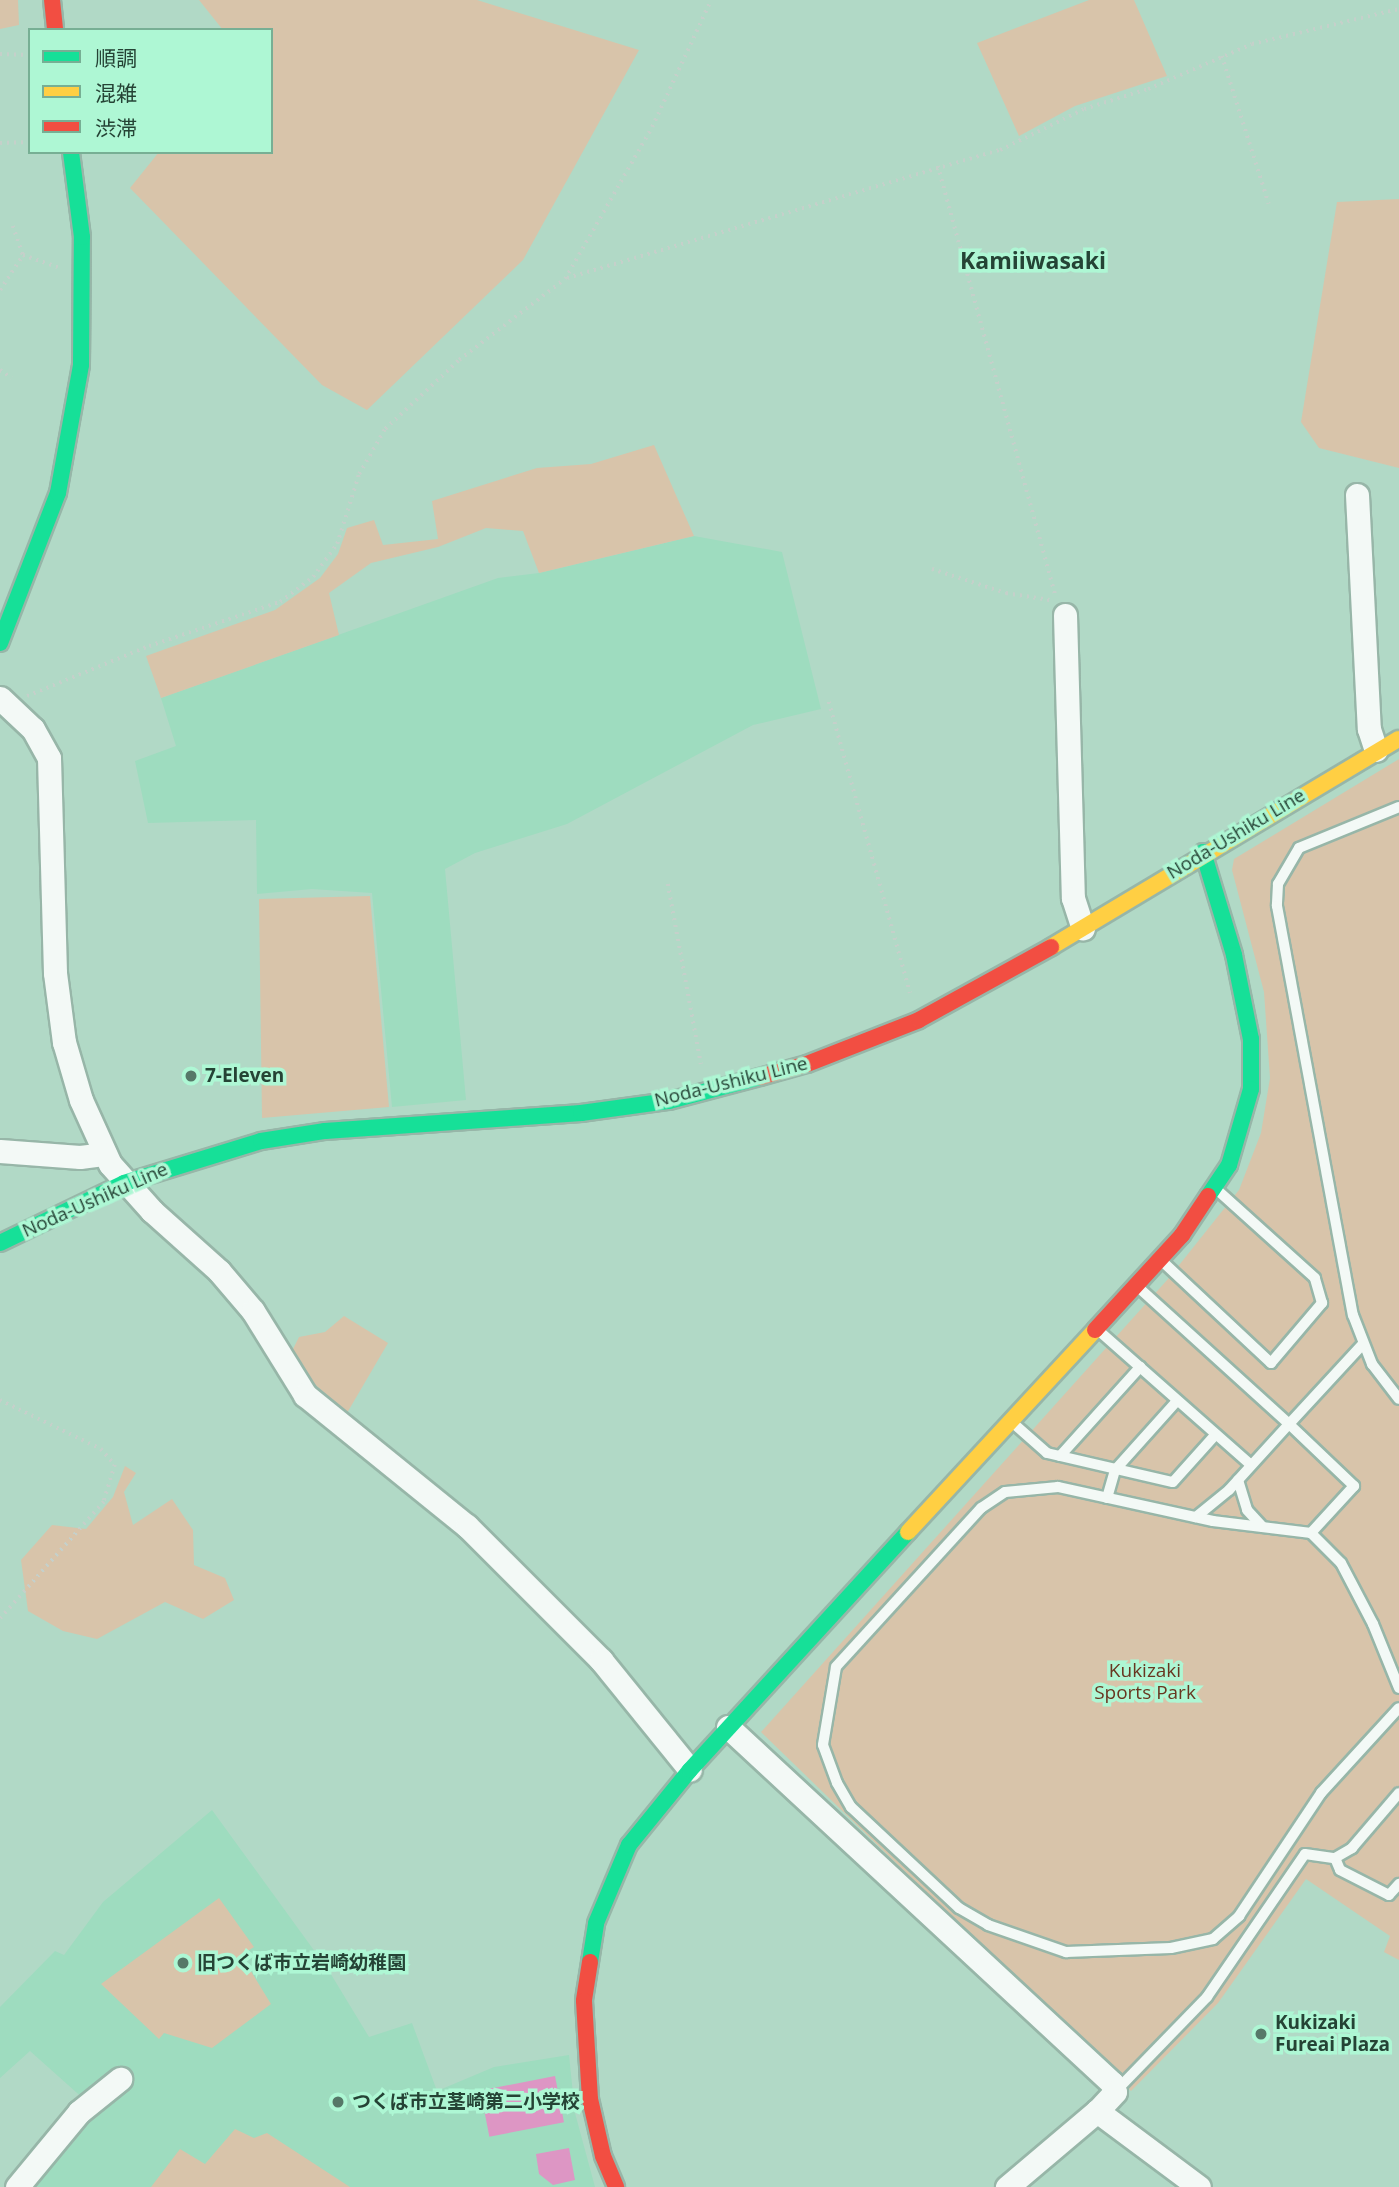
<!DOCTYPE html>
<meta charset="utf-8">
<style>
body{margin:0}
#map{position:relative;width:1399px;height:2187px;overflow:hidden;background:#b1d9c6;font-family:"Open Sans","Noto Sans JP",sans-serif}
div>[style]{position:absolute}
.built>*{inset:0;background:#9edcbf}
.green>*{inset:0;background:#d8c4aa}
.water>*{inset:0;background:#dd96c4;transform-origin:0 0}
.path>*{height:3.5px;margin-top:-1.75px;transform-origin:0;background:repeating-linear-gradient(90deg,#c5d0ca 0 2px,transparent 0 7px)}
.roads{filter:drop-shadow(2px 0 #97b6a8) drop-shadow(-2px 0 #97b6a8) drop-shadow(0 2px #97b6a8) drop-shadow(0 -2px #97b6a8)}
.lane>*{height:10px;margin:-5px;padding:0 5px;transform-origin:5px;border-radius:5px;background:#f3f9f6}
.street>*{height:23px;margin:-11.5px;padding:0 11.5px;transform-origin:11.5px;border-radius:11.5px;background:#f3f9f6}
.fast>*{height:16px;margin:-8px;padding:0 8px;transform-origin:8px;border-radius:8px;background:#16e098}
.slow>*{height:16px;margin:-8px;padding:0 8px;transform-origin:8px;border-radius:8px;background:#ffcf43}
.jam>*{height:16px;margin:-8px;padding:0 8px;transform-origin:8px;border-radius:8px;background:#f24e42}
.dots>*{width:19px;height:19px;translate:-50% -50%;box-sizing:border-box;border:4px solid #aef7d4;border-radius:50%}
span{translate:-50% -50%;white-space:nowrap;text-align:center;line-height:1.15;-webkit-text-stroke:7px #aef7d4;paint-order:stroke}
.street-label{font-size:19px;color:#254335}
.poi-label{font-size:19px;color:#254335;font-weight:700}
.left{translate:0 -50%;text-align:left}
.park-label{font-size:19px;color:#683620}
.quarter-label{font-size:23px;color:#254335;font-weight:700}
.legend{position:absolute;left:28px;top:28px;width:245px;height:126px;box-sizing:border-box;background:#aef7d4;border:2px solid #77af94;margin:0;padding:9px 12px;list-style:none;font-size:21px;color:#254335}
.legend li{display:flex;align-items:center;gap:14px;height:35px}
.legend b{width:35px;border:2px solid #77af94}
</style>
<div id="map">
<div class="built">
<i style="clip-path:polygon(694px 536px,782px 552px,821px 709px,753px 725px,567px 824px,475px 853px,445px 869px,466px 1100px,392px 1107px,372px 893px,312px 889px,257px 894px,256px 820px,148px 823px,135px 761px,176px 746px,161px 698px,498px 578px,539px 573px)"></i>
<i style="clip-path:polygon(212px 1810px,329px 1971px,369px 2037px,412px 2023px,437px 2091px,494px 2067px,569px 2055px,575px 2113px,595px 2187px,25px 2187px,86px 2101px,30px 2051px,0 2078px,0 2007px,55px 1951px,64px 1955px,103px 1902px)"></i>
</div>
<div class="green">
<i style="clip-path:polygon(0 0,18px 0,19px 25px,0 29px)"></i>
<i style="clip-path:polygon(199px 0,477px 0,639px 50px,523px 260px,367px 410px,322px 385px,130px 188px,159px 152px,271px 152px,271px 30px,223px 30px)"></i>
<i style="clip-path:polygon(1089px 0,1134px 0,1167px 76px,1075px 106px,1019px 136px,977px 43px)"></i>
<i style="clip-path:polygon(1399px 199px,1399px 468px,1319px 448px,1301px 422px,1337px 202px)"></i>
<i style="clip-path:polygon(654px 445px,694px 536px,539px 573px,523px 531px,486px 528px,438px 547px,371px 563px,329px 593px,339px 635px,161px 698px,146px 656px,275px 610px,320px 578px,338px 554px,347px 528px,374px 520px,383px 545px,438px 539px,432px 501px,537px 468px,591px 464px)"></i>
<i style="clip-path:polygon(1399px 759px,1399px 1960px,1384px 1952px,1390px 1936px,1306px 1879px,1218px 2003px,1131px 2091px,761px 1732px,1168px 1279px,1239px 1190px,1261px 1133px,1270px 1078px,1264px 992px,1232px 870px,1234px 859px)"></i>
<i style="clip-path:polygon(370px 896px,389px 1107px,262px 1118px,259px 899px)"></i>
<i style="clip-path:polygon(344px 1316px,388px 1343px,347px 1413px,301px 1372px,293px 1349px,299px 1337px,325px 1332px)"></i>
<i style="clip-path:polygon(125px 1466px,136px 1473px,124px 1492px,133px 1525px,172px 1499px,193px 1530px,194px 1565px,225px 1578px,234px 1600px,203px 1619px,165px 1602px,97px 1639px,63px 1631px,28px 1611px,21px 1560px,52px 1525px,86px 1529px,113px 1497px)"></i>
<i style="clip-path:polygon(219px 1898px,254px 1947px,241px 1955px,271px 2004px,212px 2048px,164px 2033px,159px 2039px,101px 1984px)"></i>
<i style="clip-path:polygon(235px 2129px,254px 2138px,267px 2133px,350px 2187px,151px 2187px,180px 2149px,205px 2164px)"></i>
</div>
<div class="water">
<i style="left:555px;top:2076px;width:47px;height:76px;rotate:79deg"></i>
<i style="clip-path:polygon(569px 2148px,575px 2180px,553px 2185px,539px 2174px,536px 2154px)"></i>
</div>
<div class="path">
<i style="left:0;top:54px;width:30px;rotate:2deg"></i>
<i style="left:1222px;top:56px;width:155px;rotate:72.4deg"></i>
<i style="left:0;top:143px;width:30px;rotate:-2deg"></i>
<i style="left:938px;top:166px;width:446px;rotate:74.7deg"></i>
<i style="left:13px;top:226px;width:31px;rotate:71deg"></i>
<i style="left:567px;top:278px;width:452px;rotate:-16.5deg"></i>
<i style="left:1000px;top:150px;width:93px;rotate:-26deg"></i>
<i style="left:1084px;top:109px;width:67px;rotate:-17.4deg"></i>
<i style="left:1148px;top:89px;width:113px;rotate:-23.4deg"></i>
<i style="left:1252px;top:44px;width:151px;rotate:-13.4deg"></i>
<i style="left:0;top:290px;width:42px;rotate:-56.7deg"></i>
<i style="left:23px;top:255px;width:37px;rotate:19deg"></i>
<i style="left:0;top:370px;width:14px;rotate:34deg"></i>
<i style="left:932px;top:569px;width:78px;rotate:18deg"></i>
<i style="left:1006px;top:593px;width:44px;rotate:9.2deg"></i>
<i style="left:27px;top:696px;width:132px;rotate:-22.3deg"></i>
<i style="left:149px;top:646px;width:138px;rotate:-18.6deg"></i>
<i style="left:280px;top:602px;width:41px;rotate:-37.1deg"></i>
<i style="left:313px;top:577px;width:41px;rotate:-54deg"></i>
<i style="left:337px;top:544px;width:73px;rotate:-72.6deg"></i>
<i style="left:359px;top:474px;width:52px;rotate:-60deg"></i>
<i style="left:385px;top:429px;width:101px;rotate:-43deg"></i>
<i style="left:459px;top:360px;width:133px;rotate:-37.4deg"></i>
<i style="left:565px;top:279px;width:175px;rotate:-60.2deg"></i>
<i style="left:652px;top:127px;width:140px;rotate:-65.1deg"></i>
<i style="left:829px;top:702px;width:302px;rotate:74.4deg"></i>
<i style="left:668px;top:884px;width:183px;rotate:79.6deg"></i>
<i style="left:0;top:1400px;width:112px;rotate:25.9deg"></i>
<i style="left:101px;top:1449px;width:21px;rotate:49deg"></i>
<i style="left:115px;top:1465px;width:39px;rotate:107deg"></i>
<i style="left:104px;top:1502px;width:157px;rotate:131.6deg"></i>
</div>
<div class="roads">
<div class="lane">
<i style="left:1399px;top:807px;width:108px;rotate:157.7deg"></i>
<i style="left:1299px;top:848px;width:42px;rotate:120.3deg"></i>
<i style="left:1278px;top:884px;width:22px;rotate:93deg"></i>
<i style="left:1277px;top:906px;width:416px;rotate:79.5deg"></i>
<i style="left:1353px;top:1315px;width:53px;rotate:68.8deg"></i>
<i style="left:1372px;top:1364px;width:44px;rotate:52.4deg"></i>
<i style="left:1163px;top:1262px;width:148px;rotate:43.1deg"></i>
<i style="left:1271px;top:1363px;width:79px;rotate:-49.6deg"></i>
<i style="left:1322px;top:1303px;width:26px;rotate:-106deg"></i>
<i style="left:1315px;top:1278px;width:133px;rotate:-138deg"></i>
<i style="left:1138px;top:1287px;width:204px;rotate:42.2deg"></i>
<i style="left:1289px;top:1424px;width:89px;rotate:132.3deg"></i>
<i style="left:1229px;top:1490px;width:43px;rotate:140.7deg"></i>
<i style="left:1098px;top:1330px;width:204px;rotate:41.4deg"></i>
<i style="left:1362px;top:1345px;width:108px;rotate:132.7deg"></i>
<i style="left:1289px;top:1424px;width:90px;rotate:43.6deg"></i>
<i style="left:1354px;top:1486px;width:64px;rotate:132.5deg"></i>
<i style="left:1311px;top:1533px;width:42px;rotate:45deg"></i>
<i style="left:1341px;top:1563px;width:69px;rotate:62.3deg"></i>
<i style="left:1373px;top:1624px;width:69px;rotate:67.9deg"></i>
<i style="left:1013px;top:1423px;width:45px;rotate:41.4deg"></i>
<i style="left:1047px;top:1453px;width:129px;rotate:13deg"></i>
<i style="left:1173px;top:1482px;width:64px;rotate:-48.1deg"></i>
<i style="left:1060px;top:1456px;width:120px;rotate:-48deg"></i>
<i style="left:1238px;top:1480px;width:31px;rotate:73deg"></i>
<i style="left:1247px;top:1510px;width:23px;rotate:47deg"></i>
<i style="left:1107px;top:1498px;width:29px;rotate:-74deg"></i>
<i style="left:1115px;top:1470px;width:93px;rotate:-48.1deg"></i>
<i style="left:1311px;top:1533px;width:99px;rotate:-173deg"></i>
<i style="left:1213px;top:1521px;width:159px;rotate:-167.6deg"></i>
<i style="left:1058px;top:1487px;width:53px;rotate:174.6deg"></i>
<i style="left:1005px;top:1492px;width:29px;rotate:146deg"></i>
<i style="left:981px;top:1508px;width:215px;rotate:132.4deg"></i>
<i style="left:836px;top:1667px;width:79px;rotate:99.5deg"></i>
<i style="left:823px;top:1745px;width:40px;rotate:69.8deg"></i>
<i style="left:837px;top:1783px;width:28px;rotate:60deg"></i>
<i style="left:851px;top:1807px;width:148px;rotate:43.1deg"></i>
<i style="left:959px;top:1908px;width:34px;rotate:30deg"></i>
<i style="left:988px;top:1925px;width:83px;rotate:19.1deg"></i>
<i style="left:1066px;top:1952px;width:105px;rotate:-2.2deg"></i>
<i style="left:1171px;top:1948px;width:43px;rotate:-12.1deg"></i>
<i style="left:1213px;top:1939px;width:35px;rotate:-41deg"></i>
<i style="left:1239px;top:1916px;width:148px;rotate:-56.3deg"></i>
<i style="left:1321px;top:1793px;width:115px;rotate:-47.5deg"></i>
<i style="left:1335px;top:1858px;width:13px;rotate:67deg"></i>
<i style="left:1340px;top:1870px;width:55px;rotate:27deg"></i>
<i style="left:1389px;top:1895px;width:15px;rotate:-48deg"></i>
<i style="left:1115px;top:2092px;width:132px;rotate:-45.9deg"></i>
<i style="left:1207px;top:1997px;width:173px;rotate:-55.6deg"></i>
<i style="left:1305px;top:1854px;width:30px;rotate:8deg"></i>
<i style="left:1335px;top:1858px;width:20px;rotate:-30deg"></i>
<i style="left:1352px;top:1848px;width:72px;rotate:-49.5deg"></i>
</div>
<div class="street">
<i style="left:1357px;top:495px;width:234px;rotate:87.1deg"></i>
<i style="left:1369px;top:729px;width:22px;rotate:72deg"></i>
<i style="left:1065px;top:615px;width:283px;rotate:88.4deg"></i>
<i style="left:1073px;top:898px;width:32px;rotate:72deg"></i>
<i style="left:0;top:698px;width:45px;rotate:43.2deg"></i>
<i style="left:33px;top:729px;width:33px;rotate:61deg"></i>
<i style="left:49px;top:758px;width:215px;rotate:88.4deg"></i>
<i style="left:55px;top:973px;width:70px;rotate:82.6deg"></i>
<i style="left:64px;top:1042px;width:60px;rotate:73.7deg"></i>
<i style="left:81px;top:1100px;width:70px;rotate:65.6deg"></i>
<i style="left:110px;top:1164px;width:63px;rotate:48.2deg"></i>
<i style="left:152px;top:1211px;width:90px;rotate:41.8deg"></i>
<i style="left:219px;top:1271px;width:52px;rotate:49.6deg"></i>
<i style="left:253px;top:1311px;width:99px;rotate:58.2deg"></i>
<i style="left:305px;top:1395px;width:208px;rotate:39deg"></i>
<i style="left:467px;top:1526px;width:190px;rotate:45deg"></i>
<i style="left:601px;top:1660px;width:141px;rotate:51deg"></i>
<i style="left:0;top:1151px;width:80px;rotate:4.3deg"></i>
<i style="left:80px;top:1157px;width:25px;rotate:-7deg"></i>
<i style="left:728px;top:1727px;width:524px;rotate:42.83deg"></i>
<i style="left:1112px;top:2083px;width:9px;rotate:72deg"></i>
<i style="left:1115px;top:2092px;width:26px;rotate:133deg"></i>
<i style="left:1097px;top:2111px;width:118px;rotate:139.8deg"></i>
<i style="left:1097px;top:2111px;width:127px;rotate:36.7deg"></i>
<i style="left:17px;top:2187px;width:97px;rotate:-50.4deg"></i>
<i style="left:79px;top:2112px;width:53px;rotate:-38.8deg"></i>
</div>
<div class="fast">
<i style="left:0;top:643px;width:161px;rotate:-68.9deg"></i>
<i style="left:58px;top:493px;width:130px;rotate:-79.8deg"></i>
<i style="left:81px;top:365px;width:128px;rotate:-89.6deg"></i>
<i style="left:82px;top:237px;width:86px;rotate:-97.4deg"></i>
<i style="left:1203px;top:852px;width:108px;rotate:73.2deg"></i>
<i style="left:1234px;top:955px;width:86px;rotate:78.6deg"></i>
<i style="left:1251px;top:1039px;width:50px;rotate:90deg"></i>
<i style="left:1251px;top:1089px;width:79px;rotate:106.1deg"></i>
<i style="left:1229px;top:1165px;width:37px;rotate:124deg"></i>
<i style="left:0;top:1243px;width:138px;rotate:-25.8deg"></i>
<i style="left:124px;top:1183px;width:143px;rotate:-17deg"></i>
<i style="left:261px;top:1141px;width:65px;rotate:-8.9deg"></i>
<i style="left:325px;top:1131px;width:257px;rotate:-4deg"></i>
<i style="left:581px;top:1113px;width:89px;rotate:-7.8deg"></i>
<i style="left:669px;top:1101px;width:94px;rotate:-14.8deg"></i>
<i style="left:590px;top:1962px;width:39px;rotate:-81deg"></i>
<i style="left:596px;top:1923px;width:85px;rotate:-67.1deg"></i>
<i style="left:629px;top:1845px;width:97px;rotate:-50.9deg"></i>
<i style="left:690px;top:1770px;width:323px;rotate:-47.5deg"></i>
</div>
<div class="slow">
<i style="left:1051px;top:947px;width:405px;rotate:-30.9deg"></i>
<i style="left:908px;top:1532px;width:275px;rotate:-47.2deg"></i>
</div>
<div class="jam">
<i style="left:52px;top:0;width:30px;rotate:84deg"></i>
<i style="left:760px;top:1077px;width:49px;rotate:-15.5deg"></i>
<i style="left:807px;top:1064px;width:120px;rotate:-21.4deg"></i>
<i style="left:919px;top:1020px;width:151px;rotate:-28.9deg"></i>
<i style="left:1095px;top:1330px;width:129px;rotate:-47.5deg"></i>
<i style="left:1182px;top:1235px;width:47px;rotate:-56.3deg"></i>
<i style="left:590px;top:1962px;width:39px;rotate:99deg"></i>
<i style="left:584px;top:2001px;width:98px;rotate:86.5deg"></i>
<i style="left:590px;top:2099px;width:58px;rotate:77.2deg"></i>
<i style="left:603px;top:2156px;width:34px;rotate:67deg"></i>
</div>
</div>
<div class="dots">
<i style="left:191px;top:1076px;background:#567868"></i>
<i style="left:183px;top:1963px;background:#567868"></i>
<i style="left:1261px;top:2034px;background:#567868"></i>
<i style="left:338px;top:2102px;background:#567868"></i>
</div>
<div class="street-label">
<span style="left:1236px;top:834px;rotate:-31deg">Noda-Ushiku Line</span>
<span style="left:731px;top:1082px;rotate:-14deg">Noda-Ushiku Line</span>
<span style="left:95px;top:1200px;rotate:-24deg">Noda-Ushiku Line</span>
</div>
<div class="poi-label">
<span class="left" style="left:205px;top:1076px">7-Eleven</span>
<span class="left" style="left:197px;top:1963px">旧つくば市立岩崎幼稚園</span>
<span class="left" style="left:1275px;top:2034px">Kukizaki<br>Fureai Plaza</span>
<span class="left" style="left:352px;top:2102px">つくば市立茎崎第二小学校</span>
</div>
<div class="park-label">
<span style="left:1145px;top:1682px">Kukizaki<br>Sports Park</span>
</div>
<div class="quarter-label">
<span style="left:1033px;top:260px">Kamiiwasaki</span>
</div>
<ul class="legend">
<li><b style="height:9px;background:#16e098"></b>順調</li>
<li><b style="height:9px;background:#ffcf43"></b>混雑</li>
<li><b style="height:9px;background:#f24e42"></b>渋滞</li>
</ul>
</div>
